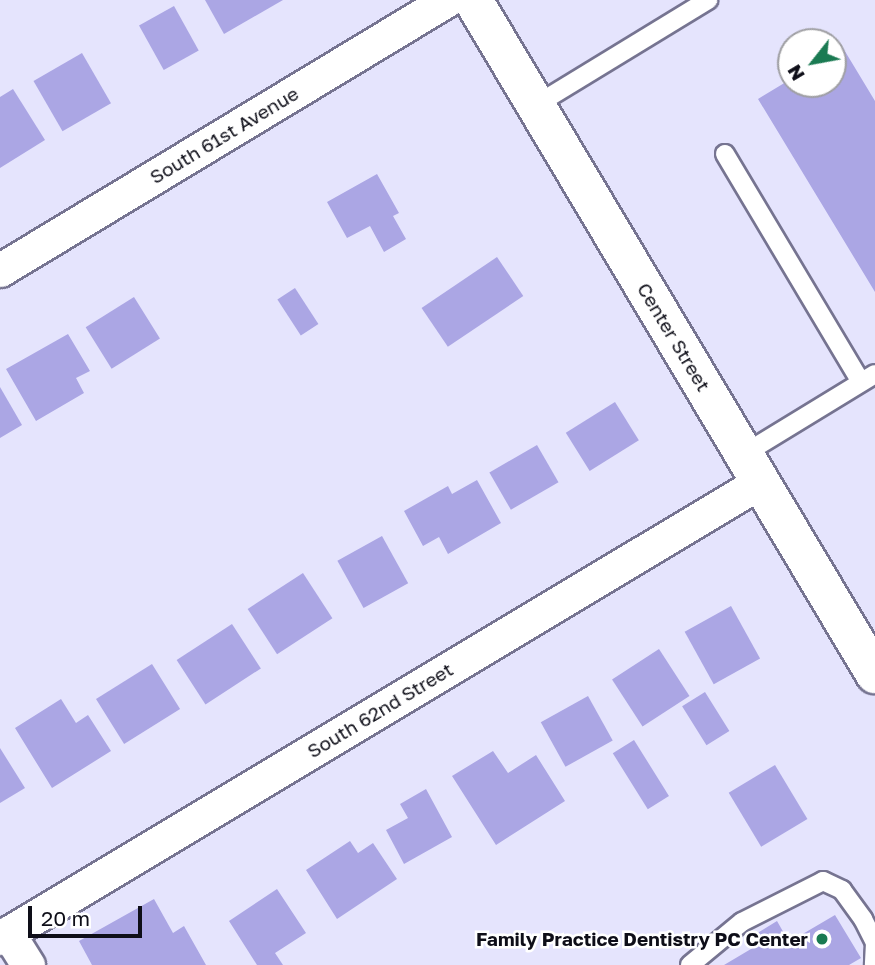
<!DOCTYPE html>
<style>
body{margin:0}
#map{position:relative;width:875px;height:965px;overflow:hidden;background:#e5e4fd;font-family:"Golos Text",sans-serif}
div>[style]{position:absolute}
.building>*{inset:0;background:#aba6e4;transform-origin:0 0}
.roads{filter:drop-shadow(2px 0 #767491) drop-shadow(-2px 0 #767491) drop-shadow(0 2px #767491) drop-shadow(0 -2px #767491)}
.service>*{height:18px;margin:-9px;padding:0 9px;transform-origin:9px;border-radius:9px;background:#fff}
.minor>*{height:33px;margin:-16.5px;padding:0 16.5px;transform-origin:16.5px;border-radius:16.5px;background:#fff}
.primary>*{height:38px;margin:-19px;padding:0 19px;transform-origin:19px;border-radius:19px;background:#fff}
.dots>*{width:19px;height:19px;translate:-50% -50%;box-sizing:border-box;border:4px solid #fff;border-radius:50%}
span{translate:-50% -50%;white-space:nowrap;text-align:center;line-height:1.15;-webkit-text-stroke:5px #fff;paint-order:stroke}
.street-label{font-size:19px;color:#0e0e18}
.poi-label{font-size:19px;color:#0e0e18;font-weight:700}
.right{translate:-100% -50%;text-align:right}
.north{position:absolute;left:777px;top:28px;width:70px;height:70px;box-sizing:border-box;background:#fff;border:2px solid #9f9fa3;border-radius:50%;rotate:239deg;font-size:19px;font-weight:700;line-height:28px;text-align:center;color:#0e0e18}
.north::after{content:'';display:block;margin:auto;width:24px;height:32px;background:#1a7a52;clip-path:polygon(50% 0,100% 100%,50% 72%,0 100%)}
.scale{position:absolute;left:28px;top:906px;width:114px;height:32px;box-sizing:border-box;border:4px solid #0e0e18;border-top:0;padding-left:9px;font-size:21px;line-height:24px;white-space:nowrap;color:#0e0e18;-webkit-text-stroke:5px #fff;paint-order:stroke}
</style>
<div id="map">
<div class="building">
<i style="clip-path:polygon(205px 0,283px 0,224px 34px)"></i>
<i style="left:174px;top:6px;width:51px;height:40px;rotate:61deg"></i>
<i style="clip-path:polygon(843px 48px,875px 101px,875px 292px,758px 99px,791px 79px,791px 84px,833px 84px,833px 54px)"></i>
<i style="left:82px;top:53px;width:58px;height:56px;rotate:60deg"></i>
<i style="clip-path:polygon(13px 89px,45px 140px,0 168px,0 97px)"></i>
<i style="clip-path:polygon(377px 174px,399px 213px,393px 216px,406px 239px,384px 252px,370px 226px,347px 238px,327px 202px)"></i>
<i style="left:497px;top:257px;width:47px;height:91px;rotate:56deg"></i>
<i style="left:295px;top:288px;width:43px;height:21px;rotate:57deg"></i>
<i style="left:134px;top:297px;width:49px;height:57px;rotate:58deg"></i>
<i style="clip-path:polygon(68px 334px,90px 371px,76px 378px,84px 393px,36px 421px,6px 369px)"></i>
<i style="clip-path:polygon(0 387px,22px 425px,0 438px)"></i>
<i style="left:615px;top:402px;width:45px;height:58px;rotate:58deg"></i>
<i style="left:537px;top:445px;width:43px;height:55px;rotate:60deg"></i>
<i style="clip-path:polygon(477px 480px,501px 523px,448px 554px,439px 537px,423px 546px,404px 511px,448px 486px,452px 494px)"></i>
<i style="left:382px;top:536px;width:54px;height:51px;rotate:61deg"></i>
<i style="left:303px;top:573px;width:54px;height:66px;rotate:57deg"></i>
<i style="left:731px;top:606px;width:60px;height:53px;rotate:61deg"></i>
<i style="left:232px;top:624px;width:53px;height:66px;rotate:57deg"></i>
<i style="left:659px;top:649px;width:56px;height:56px;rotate:57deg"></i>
<i style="left:152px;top:664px;width:53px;height:66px;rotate:58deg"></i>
<i style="left:705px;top:692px;width:46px;height:27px;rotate:58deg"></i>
<i style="left:588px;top:696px;width:51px;height:54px;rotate:61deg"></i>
<i style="clip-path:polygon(61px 699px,76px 723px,88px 715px,111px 751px,52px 788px,15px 728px)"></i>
<i style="left:634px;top:740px;width:66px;height:25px;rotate:58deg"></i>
<i style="clip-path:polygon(0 748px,25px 788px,0 803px)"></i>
<i style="clip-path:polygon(493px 751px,508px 773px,536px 755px,565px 801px,496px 845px,452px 776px)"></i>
<i style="left:775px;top:765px;width:63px;height:54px;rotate:59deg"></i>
<i style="clip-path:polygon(426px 789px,452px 837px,404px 864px,386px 830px,408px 818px,400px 804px)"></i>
<i style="clip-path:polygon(350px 841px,358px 853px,373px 843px,397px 879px,337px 919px,306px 870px)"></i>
<i style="clip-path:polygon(277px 889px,306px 933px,275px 953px,283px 965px,257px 965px,229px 921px)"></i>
<i style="clip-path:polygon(154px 899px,173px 933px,184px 926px,206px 965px,92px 965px,79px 941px)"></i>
<i style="clip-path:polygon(835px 915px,861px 958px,849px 965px,724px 965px,756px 946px,751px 937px,777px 921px,789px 942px)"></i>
</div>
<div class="roads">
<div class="service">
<i style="left:536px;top:105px;width:202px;rotate:-31.4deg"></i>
<i style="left:725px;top:154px;width:265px;rotate:59.2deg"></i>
<i style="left:744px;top:454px;width:153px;rotate:-31.4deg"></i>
<i style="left:690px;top:965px;width:67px;rotate:-39.6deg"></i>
<i style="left:742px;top:922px;width:91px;rotate:-26.8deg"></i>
<i style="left:823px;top:881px;width:21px;rotate:25deg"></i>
<i style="left:842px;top:890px;width:36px;rotate:54deg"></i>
<i style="left:863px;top:919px;width:27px;rotate:63deg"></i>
<i style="left:875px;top:943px;width:22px;rotate:93deg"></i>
</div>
<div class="minor">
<i style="left:0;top:270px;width:522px;rotate:-31.13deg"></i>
<i style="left:8px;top:933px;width:38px;rotate:58deg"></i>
<i style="left:0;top:938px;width:886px;rotate:-30.96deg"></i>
</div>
<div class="primary">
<i style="left:473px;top:0;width:785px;rotate:59.19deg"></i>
</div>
</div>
<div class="dots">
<i style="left:822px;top:939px;background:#1a7a52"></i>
</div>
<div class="street-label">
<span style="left:224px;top:135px;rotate:-31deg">South 61st Avenue</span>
<span style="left:674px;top:337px;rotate:59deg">Center Street</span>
<span style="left:380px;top:710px;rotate:-31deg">South 62nd Street</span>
</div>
<div class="poi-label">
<span class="right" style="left:808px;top:939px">Family Practice Dentistry PC Center</span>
</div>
<div class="north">N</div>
<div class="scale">20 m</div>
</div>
